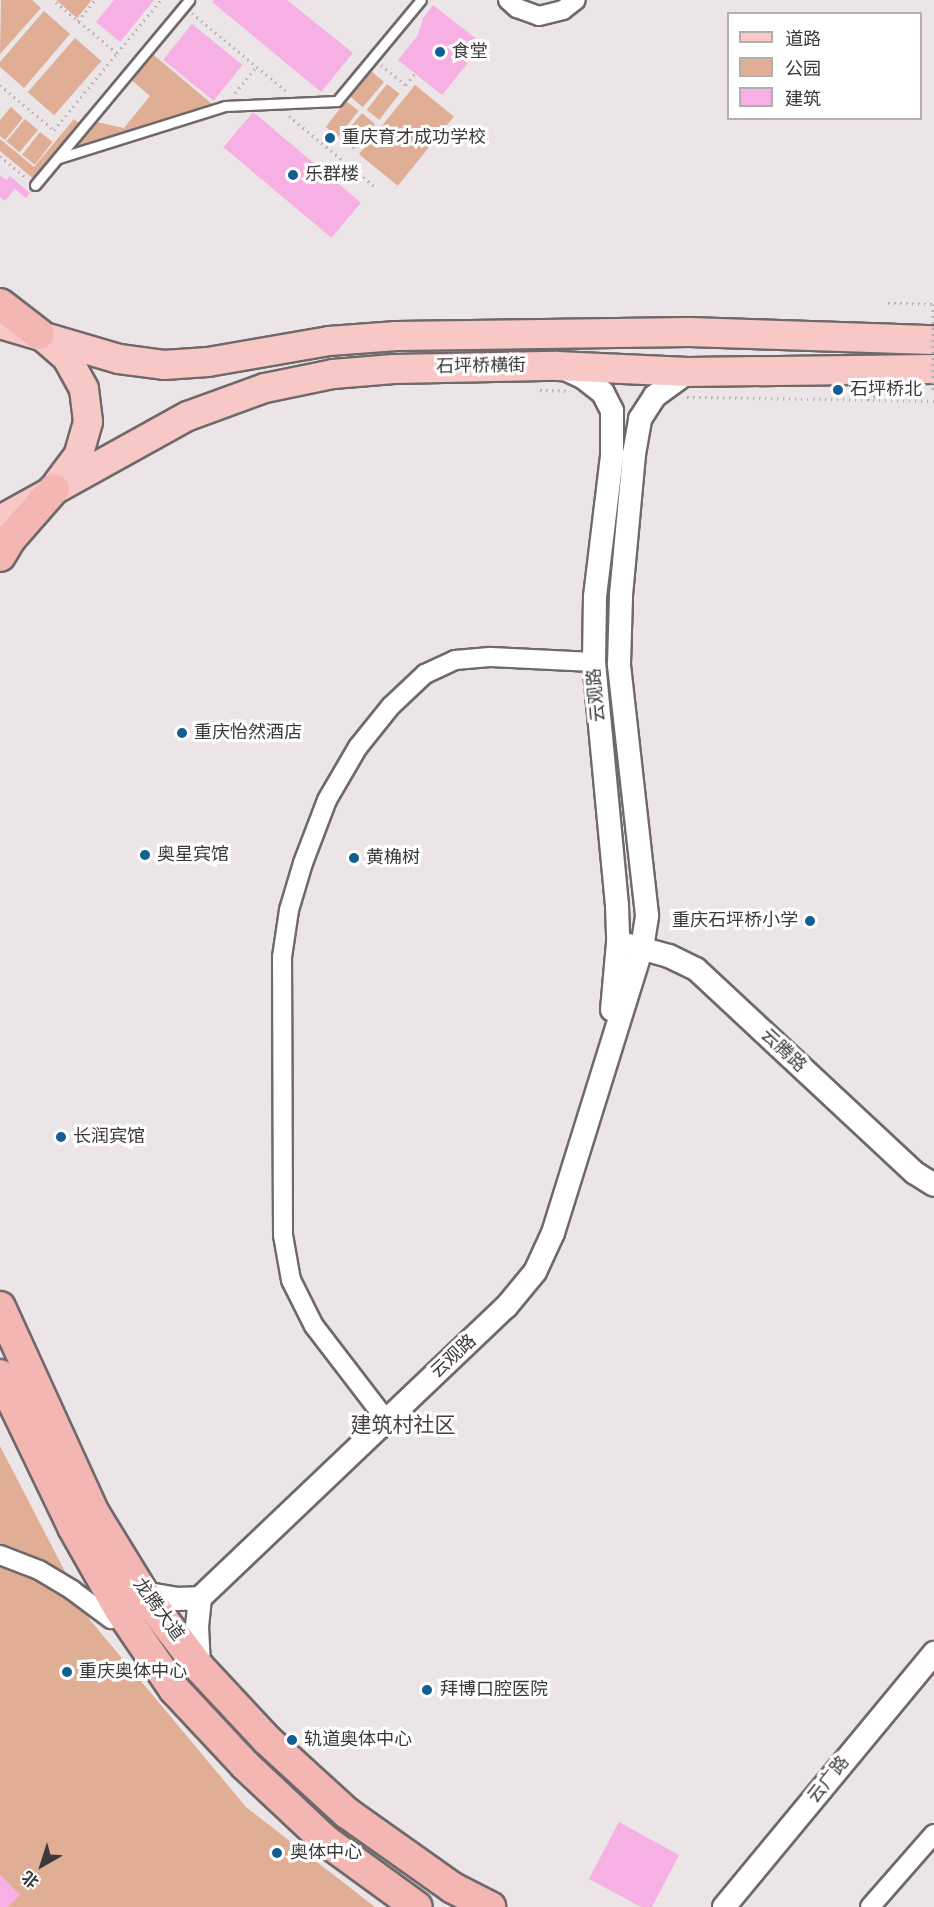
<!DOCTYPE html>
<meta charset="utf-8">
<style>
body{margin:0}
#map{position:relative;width:934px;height:1907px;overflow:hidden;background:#ece5e7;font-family:"Alegreya Sans","Noto Sans SC",sans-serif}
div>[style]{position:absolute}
.green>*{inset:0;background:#e0ad95;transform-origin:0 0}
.building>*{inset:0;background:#f7b0e3;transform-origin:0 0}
.path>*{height:3px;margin-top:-1.5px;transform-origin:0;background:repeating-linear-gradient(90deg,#b5b0b1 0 1.5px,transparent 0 6px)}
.roads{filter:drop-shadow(2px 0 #6f696a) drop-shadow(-2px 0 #6f696a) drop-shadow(0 2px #6f696a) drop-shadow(0 -2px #6f696a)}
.service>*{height:9px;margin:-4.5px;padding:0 4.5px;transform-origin:4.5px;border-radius:4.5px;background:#fff}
.minor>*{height:18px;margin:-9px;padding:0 9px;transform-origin:9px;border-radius:9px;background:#fff}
.tertiary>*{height:22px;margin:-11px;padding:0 11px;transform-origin:11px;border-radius:11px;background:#fff}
.primary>*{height:28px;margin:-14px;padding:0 14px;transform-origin:14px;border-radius:14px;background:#f7c8c5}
.trunk>*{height:30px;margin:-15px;padding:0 15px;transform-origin:15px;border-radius:15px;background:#f4b6b2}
.path-bridge>*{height:3px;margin-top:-1.5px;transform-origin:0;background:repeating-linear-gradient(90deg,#b5b0b1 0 1.5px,transparent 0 6px)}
.dots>*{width:16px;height:16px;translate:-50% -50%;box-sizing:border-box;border:3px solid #fff;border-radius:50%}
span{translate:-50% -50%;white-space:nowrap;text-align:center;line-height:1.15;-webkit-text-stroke:6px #fff;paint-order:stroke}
.poi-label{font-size:18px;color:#3b3939}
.left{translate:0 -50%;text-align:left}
.right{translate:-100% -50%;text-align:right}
.street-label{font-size:18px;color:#3b3939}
.quarter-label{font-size:21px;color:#453f41}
.legend{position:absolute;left:727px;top:12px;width:195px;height:108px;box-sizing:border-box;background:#fff;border:2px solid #b1b0b0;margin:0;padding:8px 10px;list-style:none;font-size:18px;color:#3b3939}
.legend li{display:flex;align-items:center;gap:12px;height:30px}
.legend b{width:30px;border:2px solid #b1b0b0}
.north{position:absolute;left:12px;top:1835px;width:60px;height:60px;-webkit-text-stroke:4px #fff;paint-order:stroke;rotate:219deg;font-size:16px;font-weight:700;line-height:24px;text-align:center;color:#3b3939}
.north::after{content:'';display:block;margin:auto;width:21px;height:27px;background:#3b3939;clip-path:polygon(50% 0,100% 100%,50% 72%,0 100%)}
</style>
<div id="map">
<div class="green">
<i style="clip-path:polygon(1px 0,32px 0,41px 8px,0 54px)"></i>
<i style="clip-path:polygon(56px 0,92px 0,77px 18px)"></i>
<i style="clip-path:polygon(44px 11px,70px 34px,24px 88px,0 67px,0 62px)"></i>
<i style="left:75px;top:38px;width:35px;height:72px;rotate:41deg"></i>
<i style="clip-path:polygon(149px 51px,212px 104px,68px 150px,92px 121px,124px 128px,150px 96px,128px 77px)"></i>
<i style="left:371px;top:71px;width:17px;height:33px;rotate:40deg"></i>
<i style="left:387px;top:84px;width:16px;height:33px;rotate:38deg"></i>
<i style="left:415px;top:85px;width:50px;height:89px;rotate:39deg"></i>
<i style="left:346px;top:101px;width:16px;height:33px;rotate:38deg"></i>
<i style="clip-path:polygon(11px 107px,23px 118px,5px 140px,0 136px,0 120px)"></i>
<i style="left:362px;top:113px;width:17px;height:33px;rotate:40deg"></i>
<i style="left:25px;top:119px;width:17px;height:29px;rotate:40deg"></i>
<i style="clip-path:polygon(74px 119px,80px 124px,35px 180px,0 151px,0 139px,34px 167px)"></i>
<i style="left:40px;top:132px;width:16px;height:29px;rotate:38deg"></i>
<i style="clip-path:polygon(0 1446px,90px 1620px,246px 1807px,375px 1907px,0 1907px)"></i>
</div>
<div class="building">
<i style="clip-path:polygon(114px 0,154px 0,120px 42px,96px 22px)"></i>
<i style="clip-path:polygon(214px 0,287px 0,353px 53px,321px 92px,212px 2px)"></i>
<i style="clip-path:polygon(433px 5px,483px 44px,442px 95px,398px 60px,418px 35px,423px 18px)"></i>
<i style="left:192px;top:24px;width:65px;height:46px;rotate:39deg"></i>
<i style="left:253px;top:112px;width:141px;height:46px;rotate:40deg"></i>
<i style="clip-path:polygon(0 175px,6px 180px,10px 176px,30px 193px,26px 198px,15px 189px,5px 201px,0 197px)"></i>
<i style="clip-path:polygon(619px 1822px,679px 1855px,652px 1907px,641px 1907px,589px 1879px)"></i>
<i style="clip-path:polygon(0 1874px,20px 1895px,8px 1907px,0 1907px)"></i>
</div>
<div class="path">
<i style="left:192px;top:13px;width:122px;rotate:39.7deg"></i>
<i style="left:78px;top:21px;width:27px;rotate:-51deg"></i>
<i style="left:117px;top:53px;width:69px;rotate:-50.3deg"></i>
<i style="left:381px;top:65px;width:32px;rotate:39deg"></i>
<i style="left:406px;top:85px;width:15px;rotate:-53deg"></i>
<i style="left:0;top:85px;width:70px;rotate:39.8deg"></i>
<i style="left:54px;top:130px;width:99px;rotate:-50.7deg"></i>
<i style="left:117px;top:53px;width:83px;rotate:-140.4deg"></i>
<i style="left:235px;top:93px;width:35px;rotate:-51deg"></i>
<i style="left:289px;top:116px;width:110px;rotate:39.5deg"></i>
<i style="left:0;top:156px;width:34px;rotate:40deg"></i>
<i style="left:888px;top:303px;width:46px;rotate:1.2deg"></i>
<i style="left:540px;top:390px;width:27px;rotate:2deg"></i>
<i style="left:687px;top:397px;width:247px;rotate:0.9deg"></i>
<i style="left:868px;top:399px;width:21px;rotate:-19deg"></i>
</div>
<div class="roads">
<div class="service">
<i style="left:59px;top:158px;width:174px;rotate:-17.4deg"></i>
<i style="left:225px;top:106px;width:112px;rotate:-2.6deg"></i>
<i style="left:337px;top:101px;width:131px;rotate:-50.3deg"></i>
<i style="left:35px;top:185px;width:241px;rotate:-50.2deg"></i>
</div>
<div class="minor">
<i style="left:508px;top:0;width:12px;rotate:42deg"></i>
<i style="left:517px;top:8px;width:23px;rotate:20deg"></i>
<i style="left:539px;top:16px;width:25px;rotate:-14deg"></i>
<i style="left:563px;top:10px;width:16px;rotate:-38deg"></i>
<i style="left:387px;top:1421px;width:120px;rotate:-127.5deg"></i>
<i style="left:314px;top:1326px;width:51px;rotate:-116.6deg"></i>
<i style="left:291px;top:1280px;width:46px;rotate:-100.1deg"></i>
<i style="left:283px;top:1235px;width:278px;rotate:-90.2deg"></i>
<i style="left:282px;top:957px;width:48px;rotate:-81.5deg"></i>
<i style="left:289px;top:910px;width:49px;rotate:-73.4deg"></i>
<i style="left:303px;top:863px;width:67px;rotate:-69.1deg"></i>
<i style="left:327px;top:800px;width:61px;rotate:-59.7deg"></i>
<i style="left:358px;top:747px;width:53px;rotate:-51.2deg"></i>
<i style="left:391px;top:706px;width:47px;rotate:-43.3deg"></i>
<i style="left:425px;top:674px;width:33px;rotate:-25deg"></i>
<i style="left:455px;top:660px;width:35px;rotate:-5deg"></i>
<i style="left:490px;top:657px;width:104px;rotate:2.8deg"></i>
<i style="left:0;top:1555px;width:42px;rotate:21deg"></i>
<i style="left:39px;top:1570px;width:39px;rotate:31deg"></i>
<i style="left:72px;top:1590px;width:49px;rotate:36.6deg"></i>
<i style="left:870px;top:1907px;width:97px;rotate:-48.8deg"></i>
</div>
<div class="tertiary">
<i style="left:563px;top:368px;width:23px;rotate:25deg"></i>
<i style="left:584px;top:378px;width:24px;rotate:38deg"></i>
<i style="left:603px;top:393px;width:20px;rotate:63deg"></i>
<i style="left:612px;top:411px;width:45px;rotate:90deg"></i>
<i style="left:612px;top:456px;width:142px;rotate:96.9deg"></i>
<i style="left:595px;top:597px;width:65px;rotate:90.9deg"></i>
<i style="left:594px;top:662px;width:245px;rotate:84.6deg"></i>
<i style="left:617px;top:906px;width:37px;rotate:88deg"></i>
<i style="left:618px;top:943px;width:67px;rotate:95.1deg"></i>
<i style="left:629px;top:945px;width:41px;rotate:15.4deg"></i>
<i style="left:669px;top:956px;width:30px;rotate:26deg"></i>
<i style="left:696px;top:969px;width:299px;rotate:43deg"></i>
<i style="left:915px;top:1173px;width:22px;rotate:32deg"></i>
<i style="left:143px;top:1593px;width:34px;rotate:10deg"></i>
<i style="left:176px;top:1599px;width:24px;rotate:-2deg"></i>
<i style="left:200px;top:1598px;width:28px;rotate:96deg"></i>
<i style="left:197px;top:1626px;width:41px;rotate:87.2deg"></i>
<i style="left:200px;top:1598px;width:422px;rotate:-43.6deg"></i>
<i style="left:506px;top:1307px;width:45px;rotate:-50.4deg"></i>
<i style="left:535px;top:1272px;width:43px;rotate:-65.2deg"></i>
<i style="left:553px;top:1233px;width:299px;rotate:-72.7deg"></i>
<i style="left:642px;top:948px;width:33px;rotate:-81deg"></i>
<i style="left:647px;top:915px;width:253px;rotate:-96.4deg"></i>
<i style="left:619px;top:664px;width:69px;rotate:-88.3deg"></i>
<i style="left:621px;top:595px;width:142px;rotate:-84.7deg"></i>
<i style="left:634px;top:454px;width:36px;rotate:-80deg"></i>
<i style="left:640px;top:419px;width:27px;rotate:-57deg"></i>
<i style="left:655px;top:396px;width:41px;rotate:-36deg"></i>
<i style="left:724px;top:1907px;width:330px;rotate:-50.4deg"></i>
</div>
<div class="primary">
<i style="left:0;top:324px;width:124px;rotate:16.4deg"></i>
<i style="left:119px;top:359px;width:45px;rotate:7.6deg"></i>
<i style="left:164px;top:365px;width:44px;rotate:-3.9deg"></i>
<i style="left:208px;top:362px;width:123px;rotate:-9.8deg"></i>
<i style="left:329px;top:341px;width:68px;rotate:-4.2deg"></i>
<i style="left:397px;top:336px;width:292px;rotate:-0.8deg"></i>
<i style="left:689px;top:332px;width:245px;rotate:1.9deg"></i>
<i style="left:43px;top:337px;width:32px;rotate:41deg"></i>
<i style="left:67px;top:358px;width:35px;rotate:61deg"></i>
<i style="left:84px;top:389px;width:33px;rotate:83deg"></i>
<i style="left:88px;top:422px;width:35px;rotate:106deg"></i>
<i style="left:78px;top:456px;width:34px;rotate:127deg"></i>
<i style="left:0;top:520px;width:215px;rotate:-29deg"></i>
<i style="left:188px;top:416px;width:82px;rotate:-20deg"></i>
<i style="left:265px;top:388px;width:69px;rotate:-11.6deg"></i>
<i style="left:333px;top:374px;width:61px;rotate:-4.7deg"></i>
<i style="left:394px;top:369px;width:163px;rotate:-1.1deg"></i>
<i style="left:557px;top:366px;width:131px;rotate:2.6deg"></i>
<i style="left:688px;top:372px;width:246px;rotate:-0.7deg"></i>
</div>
<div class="trunk">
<i style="left:0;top:304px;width:49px;rotate:37.6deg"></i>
<i style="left:0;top:556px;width:21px;rotate:-59deg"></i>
<i style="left:11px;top:538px;width:65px;rotate:-48.7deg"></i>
<i style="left:0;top:1307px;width:226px;rotate:65.5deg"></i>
<i style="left:94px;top:1513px;width:94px;rotate:58.5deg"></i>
<i style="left:143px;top:1593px;width:93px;rotate:52.9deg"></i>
<i style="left:199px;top:1667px;width:100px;rotate:47deg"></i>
<i style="left:267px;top:1740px;width:108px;rotate:42.4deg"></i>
<i style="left:347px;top:1813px;width:130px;rotate:35.3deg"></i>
<i style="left:453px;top:1888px;width:42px;rotate:27.2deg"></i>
<i style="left:0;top:1375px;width:169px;rotate:64.3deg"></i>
<i style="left:73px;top:1527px;width:95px;rotate:60.5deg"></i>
<i style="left:120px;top:1610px;width:96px;rotate:55.6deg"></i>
<i style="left:174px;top:1689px;width:104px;rotate:46.9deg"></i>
<i style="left:245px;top:1765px;width:111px;rotate:43.2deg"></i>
<i style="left:326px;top:1841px;width:112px;rotate:36deg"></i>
</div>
</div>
<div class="path-bridge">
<i style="left:933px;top:304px;width:88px;rotate:90deg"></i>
</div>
<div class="dots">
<i style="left:440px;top:52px;background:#135e92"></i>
<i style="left:330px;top:138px;background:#135e92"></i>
<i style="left:293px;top:175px;background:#135e92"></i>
<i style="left:838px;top:390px;background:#135e92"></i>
<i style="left:182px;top:733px;background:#135e92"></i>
<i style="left:145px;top:855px;background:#135e92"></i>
<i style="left:354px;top:858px;background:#135e92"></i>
<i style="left:810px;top:921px;background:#135e92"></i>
<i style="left:61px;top:1137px;background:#135e92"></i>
<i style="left:67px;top:1672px;background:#135e92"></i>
<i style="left:427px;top:1690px;background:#135e92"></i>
<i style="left:292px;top:1740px;background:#135e92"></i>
<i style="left:277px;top:1853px;background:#135e92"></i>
</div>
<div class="poi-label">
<span class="left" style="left:452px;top:52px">食堂</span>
<span class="left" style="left:342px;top:138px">重庆育才成功学校</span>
<span class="left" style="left:305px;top:175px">乐群楼</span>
<span class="left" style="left:850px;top:390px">石坪桥北</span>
<span class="left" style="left:194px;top:733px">重庆怡然酒店</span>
<span class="left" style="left:157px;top:855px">奥星宾馆</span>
<span class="left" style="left:366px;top:858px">黄桷树</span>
<span class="right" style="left:798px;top:921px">重庆石坪桥小学</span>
<span class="left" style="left:73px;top:1137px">长润宾馆</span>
<span class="left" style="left:79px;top:1672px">重庆奥体中心</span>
<span class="left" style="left:440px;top:1690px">拜博口腔医院</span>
<span class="left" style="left:304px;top:1740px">轨道奥体中心</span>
<span class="left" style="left:290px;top:1853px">奥体中心</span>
</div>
<div class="street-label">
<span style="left:481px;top:367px;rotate:-1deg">石坪桥横街</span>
<span style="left:597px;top:695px;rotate:-95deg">云观路</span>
<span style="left:783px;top:1051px;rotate:43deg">云腾路</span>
<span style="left:454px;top:1357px;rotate:-43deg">云观路</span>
<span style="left:158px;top:1610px;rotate:54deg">龙腾大道</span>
<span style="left:829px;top:1780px;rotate:-51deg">云广路</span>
</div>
<div class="quarter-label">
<span style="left:403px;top:1426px">建筑村社区</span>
</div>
<ul class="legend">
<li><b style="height:8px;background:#f7c8c5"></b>道路</li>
<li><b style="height:16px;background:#e0ad95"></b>公园</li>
<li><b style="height:16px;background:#f7b0e3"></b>建筑</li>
</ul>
<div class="north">北</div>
</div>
